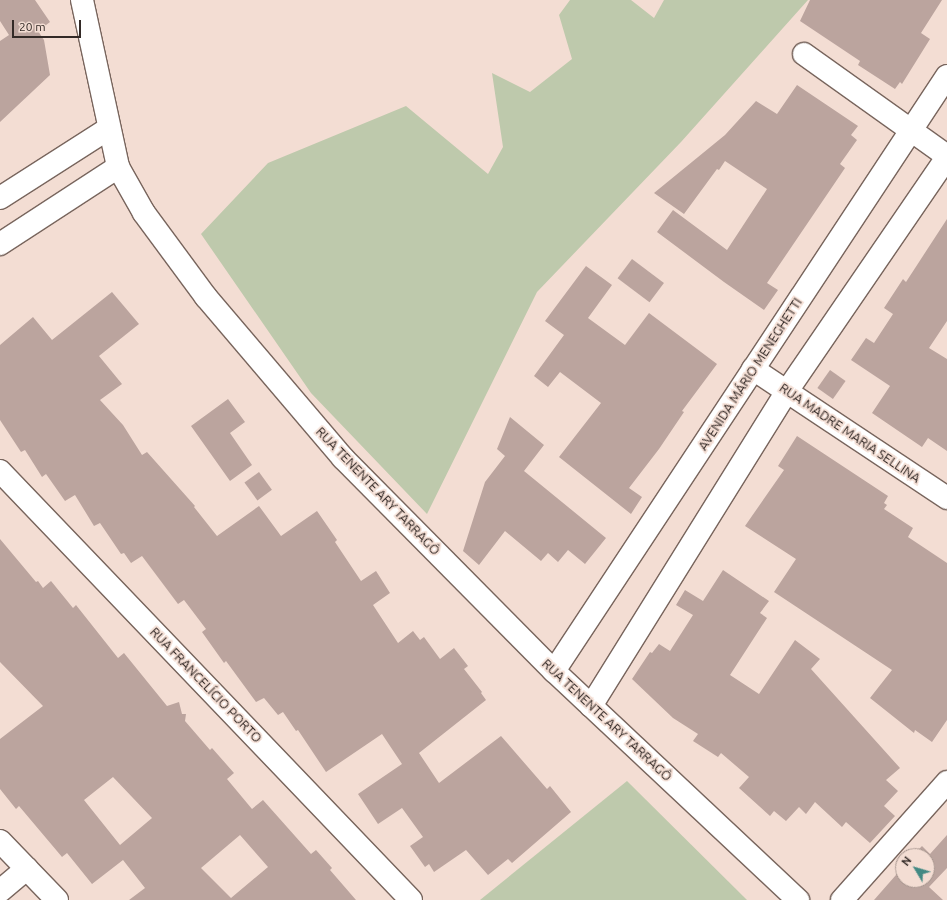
<!DOCTYPE html>
<meta charset="utf-8">
<style>
body{margin:0}
#map{position:relative;width:947px;height:900px;overflow:hidden;background:#f3ddd3;font-family:Ubuntu,sans-serif}
div>[style]{position:absolute}
.green>*{inset:0;background:#bec9ac}
.building>*{inset:0;background:#bba49e;transform-origin:0 0}
.roads{filter:drop-shadow(1px 0 #78655d) drop-shadow(-1px 0 #78655d) drop-shadow(0 1px #78655d) drop-shadow(0 -1px #78655d)}
.street>*{height:22px;margin:-11px;padding:0 11px;transform-origin:11px;border-radius:11px;background:#fff}
.secondary>*{height:22px;margin:-11px;padding:0 11px;transform-origin:11px;border-radius:11px;background:#fff}
span{translate:-50% -50%;white-space:nowrap;text-align:center;line-height:1.15;-webkit-text-stroke:3.5px #f3ddd3;paint-order:stroke}
.street-label{font-size:13px;color:#332a27}
.north{position:absolute;left:895px;top:848px;width:40px;height:40px;box-sizing:border-box;background:#f3ddd3;border:1px solid #a6958e;border-radius:50%;rotate:308deg;font-size:11px;font-weight:700;line-height:16px;text-align:center;color:#332a27}
.north::after{content:'';display:block;margin:auto;width:14px;height:18px;background:#428983;clip-path:polygon(50% 0,100% 100%,50% 72%,0 100%)}
.scale{position:absolute;left:12px;top:20px;width:69px;height:18px;box-sizing:border-box;border:2px solid #332a27;border-top:0;padding-left:5px;font-size:12px;line-height:14px;white-space:nowrap;color:#332a27;-webkit-text-stroke:3px #f3ddd3;paint-order:stroke}
</style>
<div id="map">
<div class="green">
<i style="clip-path:polygon(570px 0,631px 0,654px 18px,664px 0,808px 0,681px 142px,537px 292px,427px 514px,311px 393px,201px 234px,268px 163px,406px 106px,488px 174px,503px 147px,492px 73px,530px 92px,572px 59px,559px 15px)"></i>
<i style="clip-path:polygon(627px 781px,747px 900px,480px 900px)"></i>
</div>
<div class="building">
<i style="clip-path:polygon(0 0,35px 0,50px 22px,38px 31px,44px 40px,50px 75px,0 122px,0 41px,9px 35px,0 21px)"></i>
<i style="clip-path:polygon(810px 0,942px 0,921px 33px,930px 39px,902px 84px,900px 82px,895px 89px,858px 65px,860px 61px,800px 21px)"></i>
<i style="clip-path:polygon(797px 85px,858px 126px,851px 135px,857px 140px,840px 164px,845px 168px,767px 283px,778px 290px,764px 310px,724px 282px,657px 232px,673px 210px,727px 250px,767px 189px,725px 161px,719px 170px,717px 169px,684px 214px,654px 193px,725px 135px,756px 101px,777px 114px)"></i>
<i style="clip-path:polygon(947px 219px,947px 321px,929px 348px,947px 359px,947px 451px,928px 438px,922px 447px,872px 413px,890px 386px,851px 360px,866px 338px,874px 343px,893px 314px,884px 308px,903px 279px,906px 282px)"></i>
<i style="left:632px;top:259px;width:40px;height:24px;rotate:37deg"></i>
<i style="clip-path:polygon(586px 266px,612px 285px,588px 318px,625px 345px,649px 313px,717px 364px,682px 411px,684px 412px,659px 449px,629px 488px,642px 497px,631px 514px,559px 457px,601px 403px,560px 372px,548px 387px,534px 376px,564px 335px,545px 321px)"></i>
<i style="clip-path:polygon(112px 292px,139px 324px,99px 356px,122px 384px,100px 400px,123px 425px,142px 455px,147px 452px,195px 506px,194px 507px,217px 536px,259px 506px,281px 536px,317px 511px,337px 540px,335px 542px,361px 581px,376px 571px,390px 593px,373px 605px,398px 643px,413px 631px,420px 640px,424px 637px,440px 659px,454px 648px,468px 666px,464px 669px,482px 692px,481px 693px,486px 700px,419px 753px,439px 783px,501px 736px,547px 789px,550px 786px,571px 812px,512px 863px,508px 859px,488px 875px,466px 850px,434px 872px,429px 864px,425px 867px,410px 846px,423px 837px,402px 808px,378px 824px,358px 794px,402px 764px,382px 734px,326px 772px,298px 730px,296px 731px,283px 712px,278px 715px,264px 698px,256px 702px,226px 661px,224px 663px,202px 632px,206px 629px,184px 600px,178px 604px,142px 556px,131px 563px,124px 553px,121px 554px,100px 523px,94px 526px,75px 495px,65px 501px,46px 474px,42px 477px,25px 450px,21px 452px,0 420px,0 345px,33px 317px,52px 340px)"></i>
<i style="left:830px;top:370px;width:19px;height:22px;rotate:35deg"></i>
<i style="clip-path:polygon(228px 399px,245px 422px,230px 433px,252px 465px,230px 481px,191px 426px)"></i>
<i style="clip-path:polygon(510px 417px,544px 445px,524px 471px,606px 538px,585px 564px,568px 550px,558px 562px,548px 553px,541px 561px,505px 531px,479px 565px,463px 551px,485px 482px,505px 456px,497px 449px)"></i>
<i style="clip-path:polygon(797px 436px,888px 496px,884px 503px,887px 505px,884px 509px,913px 528px,908px 537px,947px 563px,947px 720px,932px 742px,915px 730px,914px 733px,870px 698px,892px 670px,774px 592px,796px 559px,745px 526px,784px 470px,778px 466px)"></i>
<i style="left:259px;top:472px;width:22px;height:18px;rotate:54deg"></i>
<i style="clip-path:polygon(evenodd,0 539px,36px 582px,38px 581px,43px 588px,51px 581px,73px 608px,76px 605px,118px 658px,124px 653px,167px 706px,179px 702px,182px 714px,186px 714px,185px 721px,210px 750px,212px 748px,234px 773px,227px 779px,252px 809px,263px 800px,311px 854px,316px 850px,332px 868px,330px 870px,356px 900px,129px 900px,145px 888px,123px 860px,92px 884px,67px 853px,62px 857px,19px 806px,16px 809px,0 789px,0 739px,43px 706px,0 662px,0 539px,113px 777px,152px 818px,120px 845px,84px 800px,113px 777px,0 539px,240px 835px,268px 867px,231px 898px,201px 868px,240px 835px)"></i>
<i style="clip-path:polygon(723px 570px,769px 601px,760px 613px,767px 618px,730px 675px,759px 694px,795px 640px,820px 659px,811px 669px,900px 768px,886px 780px,898px 791px,884px 806px,895px 816px,870px 843px,846px 822px,842px 827px,815px 802px,806px 814px,799px 807px,786px 821px,774px 811px,770px 816px,739px 788px,749px 777px,721px 753px,718px 757px,693px 741px,698px 734px,673px 718px,632px 679px,650px 652px,652px 653px,659px 644px,670px 651px,693px 615px,676px 605px,685px 590px,703px 601px)"></i>
<i style="clip-path:polygon(947px 835px,947px 868px,929px 887px,943px 900px,874px 900px,903px 867px,903px 880px,927px 880px,927px 856px,912px 856px,922px 846px,930px 854px)"></i>
</div>
<div class="roads">
<div class="street">
<i style="left:804px;top:54px;width:176px;rotate:35.5deg"></i>
<i style="left:753px;top:369px;width:233px;rotate:33.6deg"></i>
<i style="left:0;top:471px;width:594px;rotate:46.23deg"></i>
<i style="left:0;top:841px;width:82px;rotate:46deg"></i>
<i style="left:0;top:891px;width:35px;rotate:-40deg"></i>
<i style="left:842px;top:900px;width:158px;rotate:-48.3deg"></i>
</div>
<div class="secondary">
<i style="left:82px;top:0;width:171px;rotate:77.8deg"></i>
<i style="left:118px;top:167px;width:53px;rotate:60.5deg"></i>
<i style="left:144px;top:213px;width:104px;rotate:53.6deg"></i>
<i style="left:206px;top:297px;width:211px;rotate:49.6deg"></i>
<i style="left:343px;top:458px;width:300px;rotate:45.3deg"></i>
<i style="left:554px;top:671px;width:335px;rotate:43.2deg"></i>
<i style="left:0;top:198px;width:128px;rotate:-32.6deg"></i>
<i style="left:0;top:244px;width:141px;rotate:-33.1deg"></i>
<i style="left:554px;top:671px;width:713px;rotate:-56.56deg"></i>
<i style="left:591px;top:706px;width:371px;rotate:-58.1deg"></i>
<i style="left:787px;top:391px;width:283px;rotate:-55.6deg"></i>
</div>
</div>
<div class="street-label">
<span style="left:750px;top:374px;rotate:-57deg">AVENIDA MÁRIO MENEGHETTI</span>
<span style="left:850px;top:433px;rotate:34deg">RUA MADRE MARIA SELLINA</span>
<span style="left:378px;top:491px;rotate:46deg">RUA TENENTE ARY TARRAGÔ</span>
<span style="left:206px;top:685px;rotate:46deg">RUA FRANCELÍCIO PORTO</span>
<span style="left:607px;top:720px;rotate:43deg">RUA TENENTE ARY TARRAGÔ</span>
</div>
<div class="north">N</div>
<div class="scale">20 m</div>
</div>
